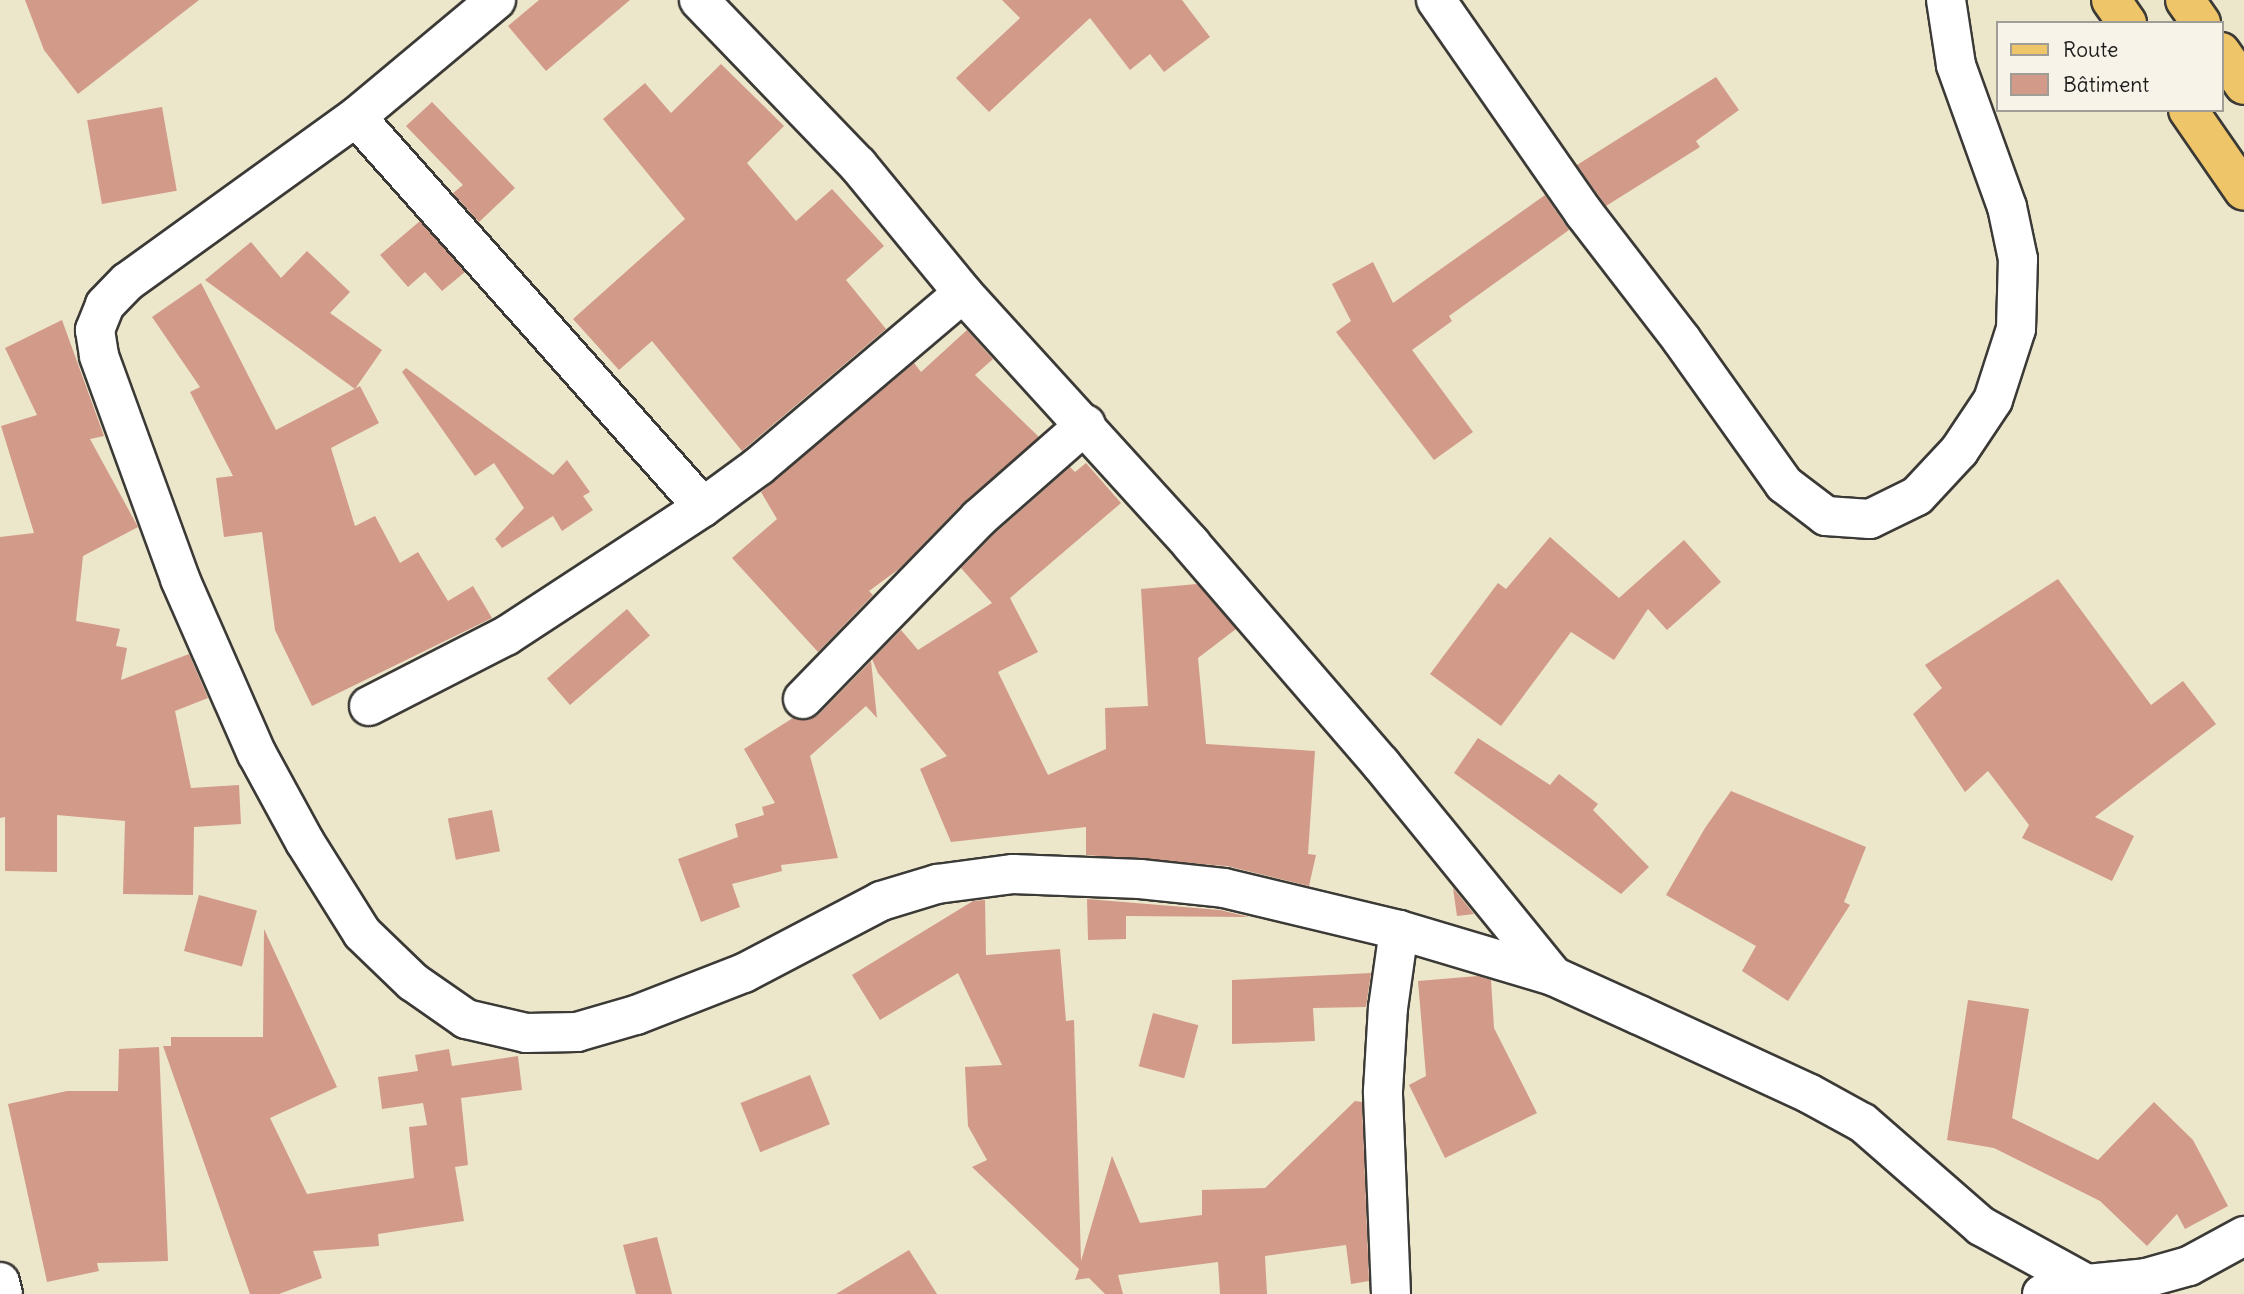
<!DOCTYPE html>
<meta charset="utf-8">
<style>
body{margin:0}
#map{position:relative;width:2244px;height:1294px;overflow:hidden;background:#ece6cb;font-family:Delius,sans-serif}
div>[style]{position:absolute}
.building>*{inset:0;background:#d29a89;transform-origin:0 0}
.roads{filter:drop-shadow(2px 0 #3b3a36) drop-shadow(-2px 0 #3b3a36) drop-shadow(0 2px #3b3a36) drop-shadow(0 -2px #3b3a36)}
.minor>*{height:38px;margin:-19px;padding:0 19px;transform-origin:19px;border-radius:19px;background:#fff}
.primary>*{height:38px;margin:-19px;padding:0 19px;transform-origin:19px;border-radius:19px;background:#eec569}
span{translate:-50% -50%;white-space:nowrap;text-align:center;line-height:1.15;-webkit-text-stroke:6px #f7f3e8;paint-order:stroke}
.legend{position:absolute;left:1996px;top:21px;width:228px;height:91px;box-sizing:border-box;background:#f7f3e8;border:2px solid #9f9d96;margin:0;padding:9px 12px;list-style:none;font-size:21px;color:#1c1c1c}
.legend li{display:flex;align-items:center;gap:14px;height:35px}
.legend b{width:35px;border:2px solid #9f9d96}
</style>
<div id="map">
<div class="building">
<i style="clip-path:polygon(25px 0,199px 0,78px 94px,44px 50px)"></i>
<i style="clip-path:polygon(539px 0,630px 0,546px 71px,508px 26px)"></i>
<i style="clip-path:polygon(1002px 0,1182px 0,1210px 37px,1164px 72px,1150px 54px,1130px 70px,1090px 18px,989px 112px,956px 78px,1020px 18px)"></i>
<i style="clip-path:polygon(721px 64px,784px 126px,747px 163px,796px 221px,832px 189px,884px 246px,846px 280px,886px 329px,742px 451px,652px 341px,619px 370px,573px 319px,685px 219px,603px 119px,645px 83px,671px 113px)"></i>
<i style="clip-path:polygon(1716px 77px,1739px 110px,1696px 141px,1700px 147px,1606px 206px,1577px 165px)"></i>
<i style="clip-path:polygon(432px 102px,515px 188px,479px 222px,453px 193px,463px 185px,406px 126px)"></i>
<i style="left:162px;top:107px;width:85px;height:76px;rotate:80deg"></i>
<i style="clip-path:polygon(1545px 195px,1569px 230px,1449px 316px,1452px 321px,1412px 350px,1473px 432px,1434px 460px,1336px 332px,1351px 321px,1332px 284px,1373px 262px,1393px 303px)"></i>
<i style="clip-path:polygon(420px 221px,465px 272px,442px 291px,425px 272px,408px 287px,380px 255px)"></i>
<i style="clip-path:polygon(251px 242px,281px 278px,307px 251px,350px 292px,330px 313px,382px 350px,355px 389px,205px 280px)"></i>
<i style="clip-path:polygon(201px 283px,276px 430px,360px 386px,379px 423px,331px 448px,355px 526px,375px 516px,400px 563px,418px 552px,448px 601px,473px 586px,492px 618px,312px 706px,275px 630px,262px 532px,224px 537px,216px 478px,233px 476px,190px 392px,200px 387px,152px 317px)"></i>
<i style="clip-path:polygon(62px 320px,104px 436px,90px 439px,138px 527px,83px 556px,76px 621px,120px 629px,116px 646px,127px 648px,121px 680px,189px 654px,208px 698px,175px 711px,191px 788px,239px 785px,241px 824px,194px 827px,193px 895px,123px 894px,125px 821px,57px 815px,57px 872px,5px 871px,5px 817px,0 818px,0 537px,34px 533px,1px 426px,37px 415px,5px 348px)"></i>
<i style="clip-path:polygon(967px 330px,993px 359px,975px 375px,1039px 437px,963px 503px,899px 569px,869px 591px,873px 595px,818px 652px,732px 558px,777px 519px,761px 492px,914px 363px,921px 372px)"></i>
<i style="clip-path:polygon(406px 368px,553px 475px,567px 460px,590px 492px,583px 496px,593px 510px,562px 531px,553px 516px,502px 548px,495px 539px,524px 508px,494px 463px,475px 476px,402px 372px)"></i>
<i style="clip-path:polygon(1086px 463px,1121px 503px,1010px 598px,1038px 652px,998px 672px,1048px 775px,1106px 749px,1105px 708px,1148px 706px,1141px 589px,1197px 584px,1236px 629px,1198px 658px,1206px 744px,1315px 751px,1308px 854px,1316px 855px,1309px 886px,1227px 866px,1086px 855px,1086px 827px,951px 842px,920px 769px,947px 756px,878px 673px,872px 659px,901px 630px,918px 650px,992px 603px,961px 568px,994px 534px,1070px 467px,1075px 472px)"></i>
<i style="clip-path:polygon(1550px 537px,1619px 598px,1684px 540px,1721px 582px,1667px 630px,1648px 609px,1614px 660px,1571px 632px,1501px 726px,1430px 674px,1498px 583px,1506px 589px)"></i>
<i style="clip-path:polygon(2058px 579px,2151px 705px,2183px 681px,2216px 724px,2095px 817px,2134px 836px,2112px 881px,2022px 838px,2029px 825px,1988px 771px,1965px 792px,1913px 714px,1942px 688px,1925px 665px)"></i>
<i style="left:627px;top:609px;width:35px;height:106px;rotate:49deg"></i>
<i style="clip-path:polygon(871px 661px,877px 718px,866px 706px,810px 756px,838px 858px,781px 865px,782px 871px,732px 884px,740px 907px,701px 922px,678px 859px,738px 837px,735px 824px,764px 815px,762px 807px,775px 803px,744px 749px,793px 718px,808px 720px,818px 715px)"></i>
<i style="clip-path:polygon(1478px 738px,1550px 785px,1559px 774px,1598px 804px,1593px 810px,1649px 867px,1621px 894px,1454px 773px)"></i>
<i style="clip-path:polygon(1731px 791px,1866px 847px,1844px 902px,1850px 905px,1788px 1001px,1742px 971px,1756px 946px,1666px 895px,1705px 828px)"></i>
<i style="left:492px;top:810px;width:42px;height:45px;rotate:79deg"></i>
<i style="clip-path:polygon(1453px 888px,1474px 914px,1457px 916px)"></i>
<i style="left:199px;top:895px;width:60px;height:58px;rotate:15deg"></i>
<i style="clip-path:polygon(1087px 899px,1220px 910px,1249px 917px,1126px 916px,1126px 939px,1088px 940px)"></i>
<i style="clip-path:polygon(985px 900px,986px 955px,1060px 949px,1066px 1021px,1074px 1020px,1081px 1261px,1112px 1156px,1140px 1223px,1202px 1215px,1202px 1190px,1265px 1188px,1355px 1101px,1362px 1102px,1369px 1281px,1351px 1284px,1346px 1245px,1265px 1256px,1267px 1294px,1220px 1294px,1218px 1262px,1118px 1275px,1123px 1294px,1105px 1294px,1089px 1278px,1075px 1280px,1079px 1269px,972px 1167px,987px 1160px,968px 1126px,965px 1067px,1002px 1065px,958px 973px,880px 1020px,852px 975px,973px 901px)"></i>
<i style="clip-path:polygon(264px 929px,337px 1087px,270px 1118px,307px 1194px,414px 1178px,409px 1127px,427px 1125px,423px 1103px,382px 1109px,378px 1077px,418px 1071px,415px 1055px,449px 1049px,452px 1066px,518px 1056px,522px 1090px,461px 1098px,468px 1165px,455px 1167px,464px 1221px,378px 1234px,379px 1246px,313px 1251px,322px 1278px,279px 1294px,250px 1294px,163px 1046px,171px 1046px,171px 1037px,263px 1037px)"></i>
<i style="clip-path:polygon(1371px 973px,1366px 1007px,1313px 1008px,1315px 1041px,1232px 1044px,1232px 980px)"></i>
<i style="clip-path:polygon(1478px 976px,1491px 980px,1494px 1028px,1537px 1113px,1445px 1158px,1409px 1085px,1426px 1076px,1418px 981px)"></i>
<i style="clip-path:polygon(1968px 1000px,2029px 1009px,2012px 1118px,2098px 1160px,2154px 1102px,2193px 1140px,2228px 1206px,2185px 1229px,2177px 1214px,2147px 1246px,2100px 1201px,1994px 1148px,1947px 1140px)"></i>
<i style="left:1153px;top:1013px;width:47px;height:55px;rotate:15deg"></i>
<i style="clip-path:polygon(159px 1047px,168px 1261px,97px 1263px,99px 1271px,47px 1282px,8px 1104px,67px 1091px,118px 1091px,119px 1049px)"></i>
<i style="left:810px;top:1075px;width:53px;height:75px;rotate:68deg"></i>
<i style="clip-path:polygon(657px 1237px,672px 1294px,636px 1294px,623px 1245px)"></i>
<i style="clip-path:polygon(909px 1250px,937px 1294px,836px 1294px)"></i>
</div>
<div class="roads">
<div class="minor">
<i style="left:496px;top:0;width:182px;rotate:140.1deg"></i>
<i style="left:356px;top:117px;width:282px;rotate:144.2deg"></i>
<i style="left:127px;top:282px;width:32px;rotate:134deg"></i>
<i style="left:105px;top:305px;width:27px;rotate:112deg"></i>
<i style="left:95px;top:330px;width:26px;rotate:81deg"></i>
<i style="left:99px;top:356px;width:237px;rotate:70deg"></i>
<i style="left:180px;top:579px;width:191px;rotate:66.3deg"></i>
<i style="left:257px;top:754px;width:100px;rotate:61.4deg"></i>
<i style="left:305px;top:842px;width:107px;rotate:57.9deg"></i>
<i style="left:362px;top:933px;width:71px;rotate:43.9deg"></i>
<i style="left:413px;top:982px;width:65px;rotate:34.9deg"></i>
<i style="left:466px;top:1019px;width:62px;rotate:13.1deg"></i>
<i style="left:526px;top:1033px;width:51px;rotate:-1.1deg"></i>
<i style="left:577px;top:1032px;width:61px;rotate:-16.1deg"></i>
<i style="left:636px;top:1015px;width:116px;rotate:-21.3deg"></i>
<i style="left:744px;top:973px;width:155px;rotate:-27.7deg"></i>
<i style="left:881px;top:901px;width:59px;rotate:-16.9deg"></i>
<i style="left:937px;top:884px;width:77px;rotate:-7.5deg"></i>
<i style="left:1013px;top:874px;width:127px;rotate:2.3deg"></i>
<i style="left:1140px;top:879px;width:84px;rotate:6.1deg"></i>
<i style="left:1224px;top:888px;width:180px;rotate:13.5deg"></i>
<i style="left:1399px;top:930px;width:161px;rotate:16.6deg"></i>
<i style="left:1553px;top:976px;width:94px;rotate:24.4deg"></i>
<i style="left:1639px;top:1015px;width:188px;rotate:24.8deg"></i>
<i style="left:1810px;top:1094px;width:60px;rotate:28.7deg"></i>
<i style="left:1863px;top:1123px;width:157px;rotate:41.1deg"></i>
<i style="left:1981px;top:1226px;width:121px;rotate:28.7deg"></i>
<i style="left:699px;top:0;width:229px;rotate:46.1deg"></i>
<i style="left:858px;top:165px;width:166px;rotate:50.6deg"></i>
<i style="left:963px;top:293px;width:339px;rotate:47.7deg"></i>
<i style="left:1191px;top:544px;width:291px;rotate:49.2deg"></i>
<i style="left:1381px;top:764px;width:273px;rotate:50.9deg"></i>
<i style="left:1436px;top:0;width:259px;rotate:55.2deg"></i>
<i style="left:1584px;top:213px;width:159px;rotate:52.4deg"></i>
<i style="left:1681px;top:339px;width:178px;rotate:54.6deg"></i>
<i style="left:1784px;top:484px;width:53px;rotate:37.3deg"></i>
<i style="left:1826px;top:516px;width:44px;rotate:3.9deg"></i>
<i style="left:1870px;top:519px;width:52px;rotate:-26.1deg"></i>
<i style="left:1917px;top:496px;width:62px;rotate:-47deg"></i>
<i style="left:1959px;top:451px;width:61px;rotate:-56.3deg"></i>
<i style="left:1993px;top:400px;width:75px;rotate:-72.1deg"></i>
<i style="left:2016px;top:329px;width:70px;rotate:-88.4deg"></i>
<i style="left:2018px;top:259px;width:53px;rotate:-101.9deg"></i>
<i style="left:2007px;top:207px;width:151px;rotate:-109.8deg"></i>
<i style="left:1956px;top:65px;width:66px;rotate:-98.7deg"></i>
<i style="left:356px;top:117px;width:522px;rotate:48.34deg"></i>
<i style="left:803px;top:699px;width:252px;rotate:-45.8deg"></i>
<i style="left:979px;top:518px;width:142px;rotate:-41.3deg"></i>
<i style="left:369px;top:706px;width:154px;rotate:-27.1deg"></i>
<i style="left:506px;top:636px;width:235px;rotate:-33.2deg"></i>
<i style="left:703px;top:507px;width:69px;rotate:-36.2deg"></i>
<i style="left:759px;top:466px;width:267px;rotate:-40.3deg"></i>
<i style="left:0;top:1282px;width:12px;rotate:76deg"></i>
<i style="left:1391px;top:1294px;width:203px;rotate:-92.3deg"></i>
<i style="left:1383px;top:1091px;width:83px;rotate:-86.6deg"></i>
<i style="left:1388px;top:1008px;width:79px;rotate:-82deg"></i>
<i style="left:2042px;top:1294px;width:46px;rotate:-12.5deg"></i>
<i style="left:2087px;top:1284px;width:59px;rotate:-5.8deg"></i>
<i style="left:2146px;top:1278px;width:45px;rotate:-15.6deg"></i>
<i style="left:2189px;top:1266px;width:63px;rotate:-28.6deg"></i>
</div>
<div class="primary">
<i style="left:2111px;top:0;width:28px;rotate:55deg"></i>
<i style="left:2185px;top:0;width:28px;rotate:55deg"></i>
<i style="left:2221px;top:52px;width:40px;rotate:55.1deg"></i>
<i style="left:2188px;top:110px;width:98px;rotate:55.3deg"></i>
</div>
</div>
<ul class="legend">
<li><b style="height:9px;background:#eec569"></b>Route</li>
<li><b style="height:19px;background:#d29a89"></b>Bâtiment</li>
</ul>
</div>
